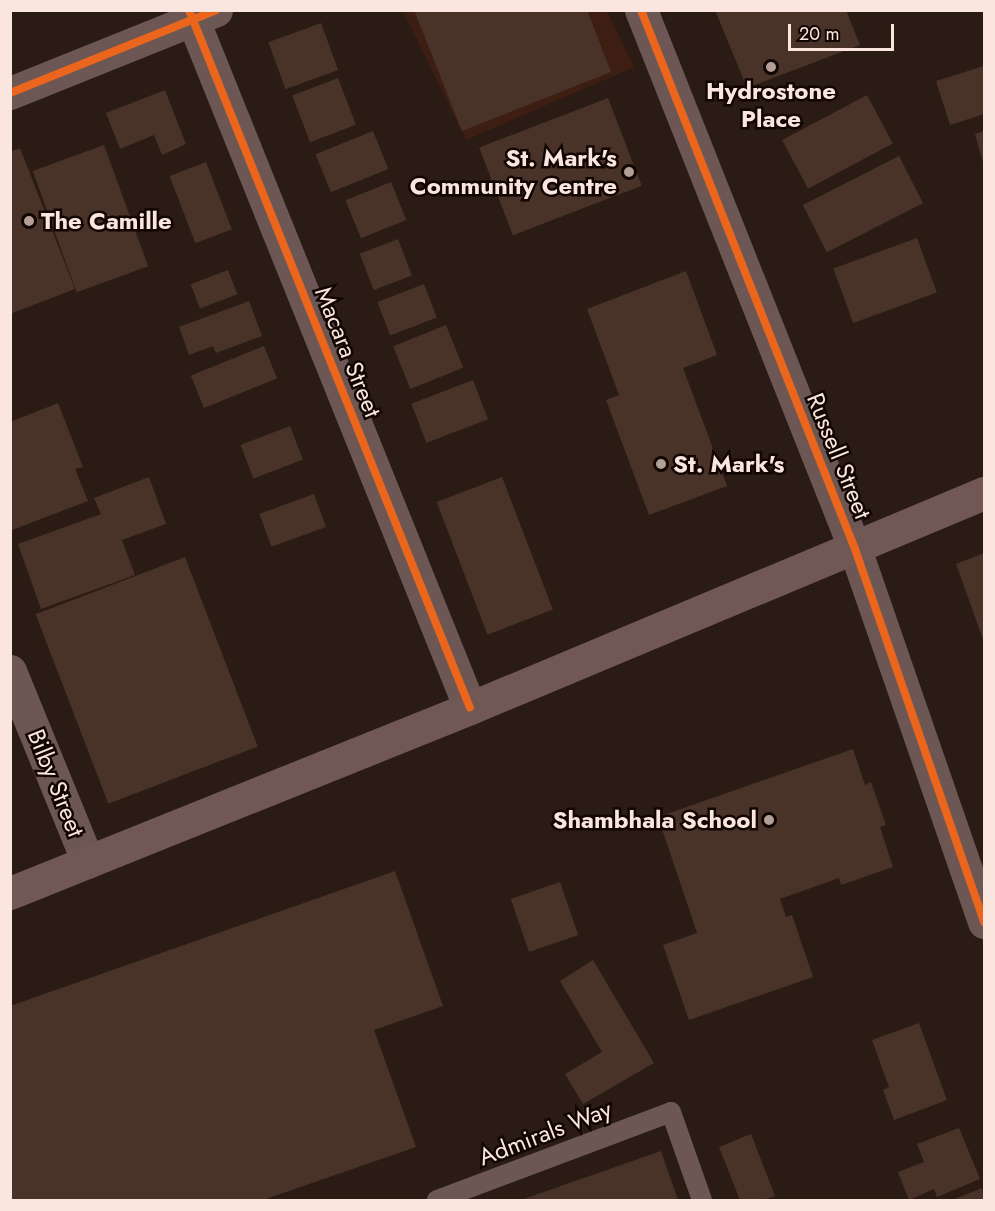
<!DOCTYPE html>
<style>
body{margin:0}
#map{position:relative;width:995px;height:1211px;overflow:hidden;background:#2b1b15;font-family:Jost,sans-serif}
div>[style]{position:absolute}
.built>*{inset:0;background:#3e1e12}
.building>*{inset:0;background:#493228;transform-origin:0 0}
.lane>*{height:20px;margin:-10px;padding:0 10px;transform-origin:10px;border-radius:10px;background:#6c5754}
.street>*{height:33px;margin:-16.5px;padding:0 16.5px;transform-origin:16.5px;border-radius:16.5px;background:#6c5754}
.secondary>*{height:33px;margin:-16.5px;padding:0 16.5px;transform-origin:16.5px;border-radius:16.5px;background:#715855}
.cycleway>*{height:8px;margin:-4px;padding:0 4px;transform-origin:4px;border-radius:4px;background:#eb651d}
.dots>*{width:16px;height:16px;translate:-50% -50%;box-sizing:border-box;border:3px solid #120603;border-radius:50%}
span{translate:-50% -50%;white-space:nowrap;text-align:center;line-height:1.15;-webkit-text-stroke:5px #120603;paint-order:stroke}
.poi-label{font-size:24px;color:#fae6de;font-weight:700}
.right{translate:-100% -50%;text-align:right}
.left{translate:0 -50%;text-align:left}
.street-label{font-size:24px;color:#fae6de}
.frame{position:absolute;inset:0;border:12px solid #fae6de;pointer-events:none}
.scale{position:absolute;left:788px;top:24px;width:106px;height:27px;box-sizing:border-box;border:3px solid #fae6de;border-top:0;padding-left:8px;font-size:18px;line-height:21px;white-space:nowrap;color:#fae6de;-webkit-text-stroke:4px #120603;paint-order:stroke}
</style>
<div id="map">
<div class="built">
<i style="clip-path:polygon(403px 11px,607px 11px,634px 67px,466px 140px)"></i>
</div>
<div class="building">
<i style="clip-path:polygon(414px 10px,587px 10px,611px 72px,462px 131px)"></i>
<i style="clip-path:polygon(715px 10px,846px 10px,860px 45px,747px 88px)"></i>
<i style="left:321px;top:23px;width:50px;height:56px;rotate:70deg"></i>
<i style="clip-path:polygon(984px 66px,984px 114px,950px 125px,936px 81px)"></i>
<i style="left:338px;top:78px;width:50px;height:49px;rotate:69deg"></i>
<i style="clip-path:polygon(165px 90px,186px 144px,162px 155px,154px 135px,120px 149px,106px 113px)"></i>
<i style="left:867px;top:95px;width:55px;height:96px;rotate:62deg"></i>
<i style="left:608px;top:98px;width:94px;height:138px;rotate:69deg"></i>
<i style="left:373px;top:131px;width:41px;height:62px;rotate:68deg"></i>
<i style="clip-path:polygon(984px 131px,984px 166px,975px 134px)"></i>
<i style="left:104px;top:145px;width:129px;height:76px;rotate:70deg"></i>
<i style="clip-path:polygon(20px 148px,75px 289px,10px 314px,10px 152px)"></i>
<i style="left:899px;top:156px;width:53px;height:108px;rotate:63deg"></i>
<i style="left:206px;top:162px;width:72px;height:39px;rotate:69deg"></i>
<i style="left:391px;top:182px;width:41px;height:49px;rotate:68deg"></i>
<i style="left:917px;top:238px;width:58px;height:89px;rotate:70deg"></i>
<i style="left:398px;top:239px;width:39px;height:41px;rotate:69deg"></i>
<i style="left:228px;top:270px;width:26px;height:40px;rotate:69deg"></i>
<i style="clip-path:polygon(686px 271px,717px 355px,683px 368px,727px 486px,649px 515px,606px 400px,619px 395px,587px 309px)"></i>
<i style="left:424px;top:284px;width:36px;height:50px;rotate:69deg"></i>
<i style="clip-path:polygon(249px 301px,262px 336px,216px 353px,213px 346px,189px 355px,179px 327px)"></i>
<i style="left:446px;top:325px;width:46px;height:57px;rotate:68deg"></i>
<i style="left:264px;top:346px;width:35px;height:79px;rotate:68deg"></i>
<i style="left:473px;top:380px;width:42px;height:66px;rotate:69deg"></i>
<i style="clip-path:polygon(58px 403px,83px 467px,75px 469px,88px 501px,12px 530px,10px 422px)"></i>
<i style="left:290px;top:426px;width:36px;height:53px;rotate:69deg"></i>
<i style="clip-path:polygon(149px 477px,166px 524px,122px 540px,135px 575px,41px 609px,18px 544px,101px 514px,94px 498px)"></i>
<i style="left:502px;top:477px;width:142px;height:70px;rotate:69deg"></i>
<i style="left:314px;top:494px;width:35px;height:58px;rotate:70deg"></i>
<i style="clip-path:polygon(984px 553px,984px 642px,956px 564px)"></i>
<i style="left:185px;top:557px;width:203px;height:160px;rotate:69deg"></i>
<i style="clip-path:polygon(853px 749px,865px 785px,871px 782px,886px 825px,880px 827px,893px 867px,841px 885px,839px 878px,780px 899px,786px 917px,792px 915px,813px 977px,689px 1020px,663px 945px,697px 933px,658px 817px)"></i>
<i style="clip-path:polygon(395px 871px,443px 1006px,374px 1030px,416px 1147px,263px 1200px,10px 1200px,10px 1006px)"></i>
<i style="left:560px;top:882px;width:56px;height:52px;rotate:71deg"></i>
<i style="clip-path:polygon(593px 960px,654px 1063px,583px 1104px,565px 1074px,602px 1052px,560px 981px)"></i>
<i style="clip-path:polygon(919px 1023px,947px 1100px,894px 1120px,883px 1090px,889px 1087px,872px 1040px)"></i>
<i style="clip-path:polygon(959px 1128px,980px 1179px,937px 1197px,934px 1189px,909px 1200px,898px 1172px,924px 1162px,917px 1144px)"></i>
<i style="clip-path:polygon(751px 1134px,775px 1196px,763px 1200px,740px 1200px,719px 1147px)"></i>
<i style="clip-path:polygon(661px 1151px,678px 1200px,521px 1200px)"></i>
<i style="clip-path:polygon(982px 1188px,984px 1200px,952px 1200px)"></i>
</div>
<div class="lane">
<i style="left:437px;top:1200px;width:250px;rotate:-20.6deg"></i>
<i style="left:671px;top:1112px;width:93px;rotate:70.6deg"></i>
</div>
<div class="street">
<i style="left:189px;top:10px;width:752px;rotate:68.07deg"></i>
<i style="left:641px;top:10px;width:580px;rotate:68.35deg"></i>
<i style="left:855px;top:549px;width:395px;rotate:70.9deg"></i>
<i style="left:10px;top:93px;width:222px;rotate:-21.9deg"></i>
<i style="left:10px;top:671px;width:206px;rotate:67.8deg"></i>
</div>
<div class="secondary">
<i style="left:10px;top:893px;width:496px;rotate:-21.9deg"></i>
<i style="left:470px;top:708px;width:557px;rotate:-22.7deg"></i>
</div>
<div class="cycleway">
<i style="left:189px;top:10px;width:752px;rotate:68.07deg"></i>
<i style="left:641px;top:10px;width:580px;rotate:68.35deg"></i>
<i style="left:855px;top:549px;width:395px;rotate:70.9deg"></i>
<i style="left:10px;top:93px;width:222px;rotate:-21.9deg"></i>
</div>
<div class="dots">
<i style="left:771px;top:67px;background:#b29f98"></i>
<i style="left:629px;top:172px;background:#b29f98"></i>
<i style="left:29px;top:221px;background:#b29f98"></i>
<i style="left:661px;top:464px;background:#b29f98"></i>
<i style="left:769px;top:820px;background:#b29f98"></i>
</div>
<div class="poi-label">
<span style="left:771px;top:105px">Hydrostone<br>Place</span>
<span class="right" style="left:617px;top:172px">St. Mark's<br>Community Centre</span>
<span class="left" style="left:41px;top:221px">The Camille</span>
<span class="left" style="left:673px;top:464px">St. Mark's</span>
<span class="right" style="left:757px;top:820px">Shambhala School</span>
</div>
<div class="street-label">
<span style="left:348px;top:352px;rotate:68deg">Macara Street</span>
<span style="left:839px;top:456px;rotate:68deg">Russell Street</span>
<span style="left:56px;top:783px;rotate:68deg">Bilby Street</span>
<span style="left:545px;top:1133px;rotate:-21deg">Admirals Way</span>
</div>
<div class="frame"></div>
<div class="scale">20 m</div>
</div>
